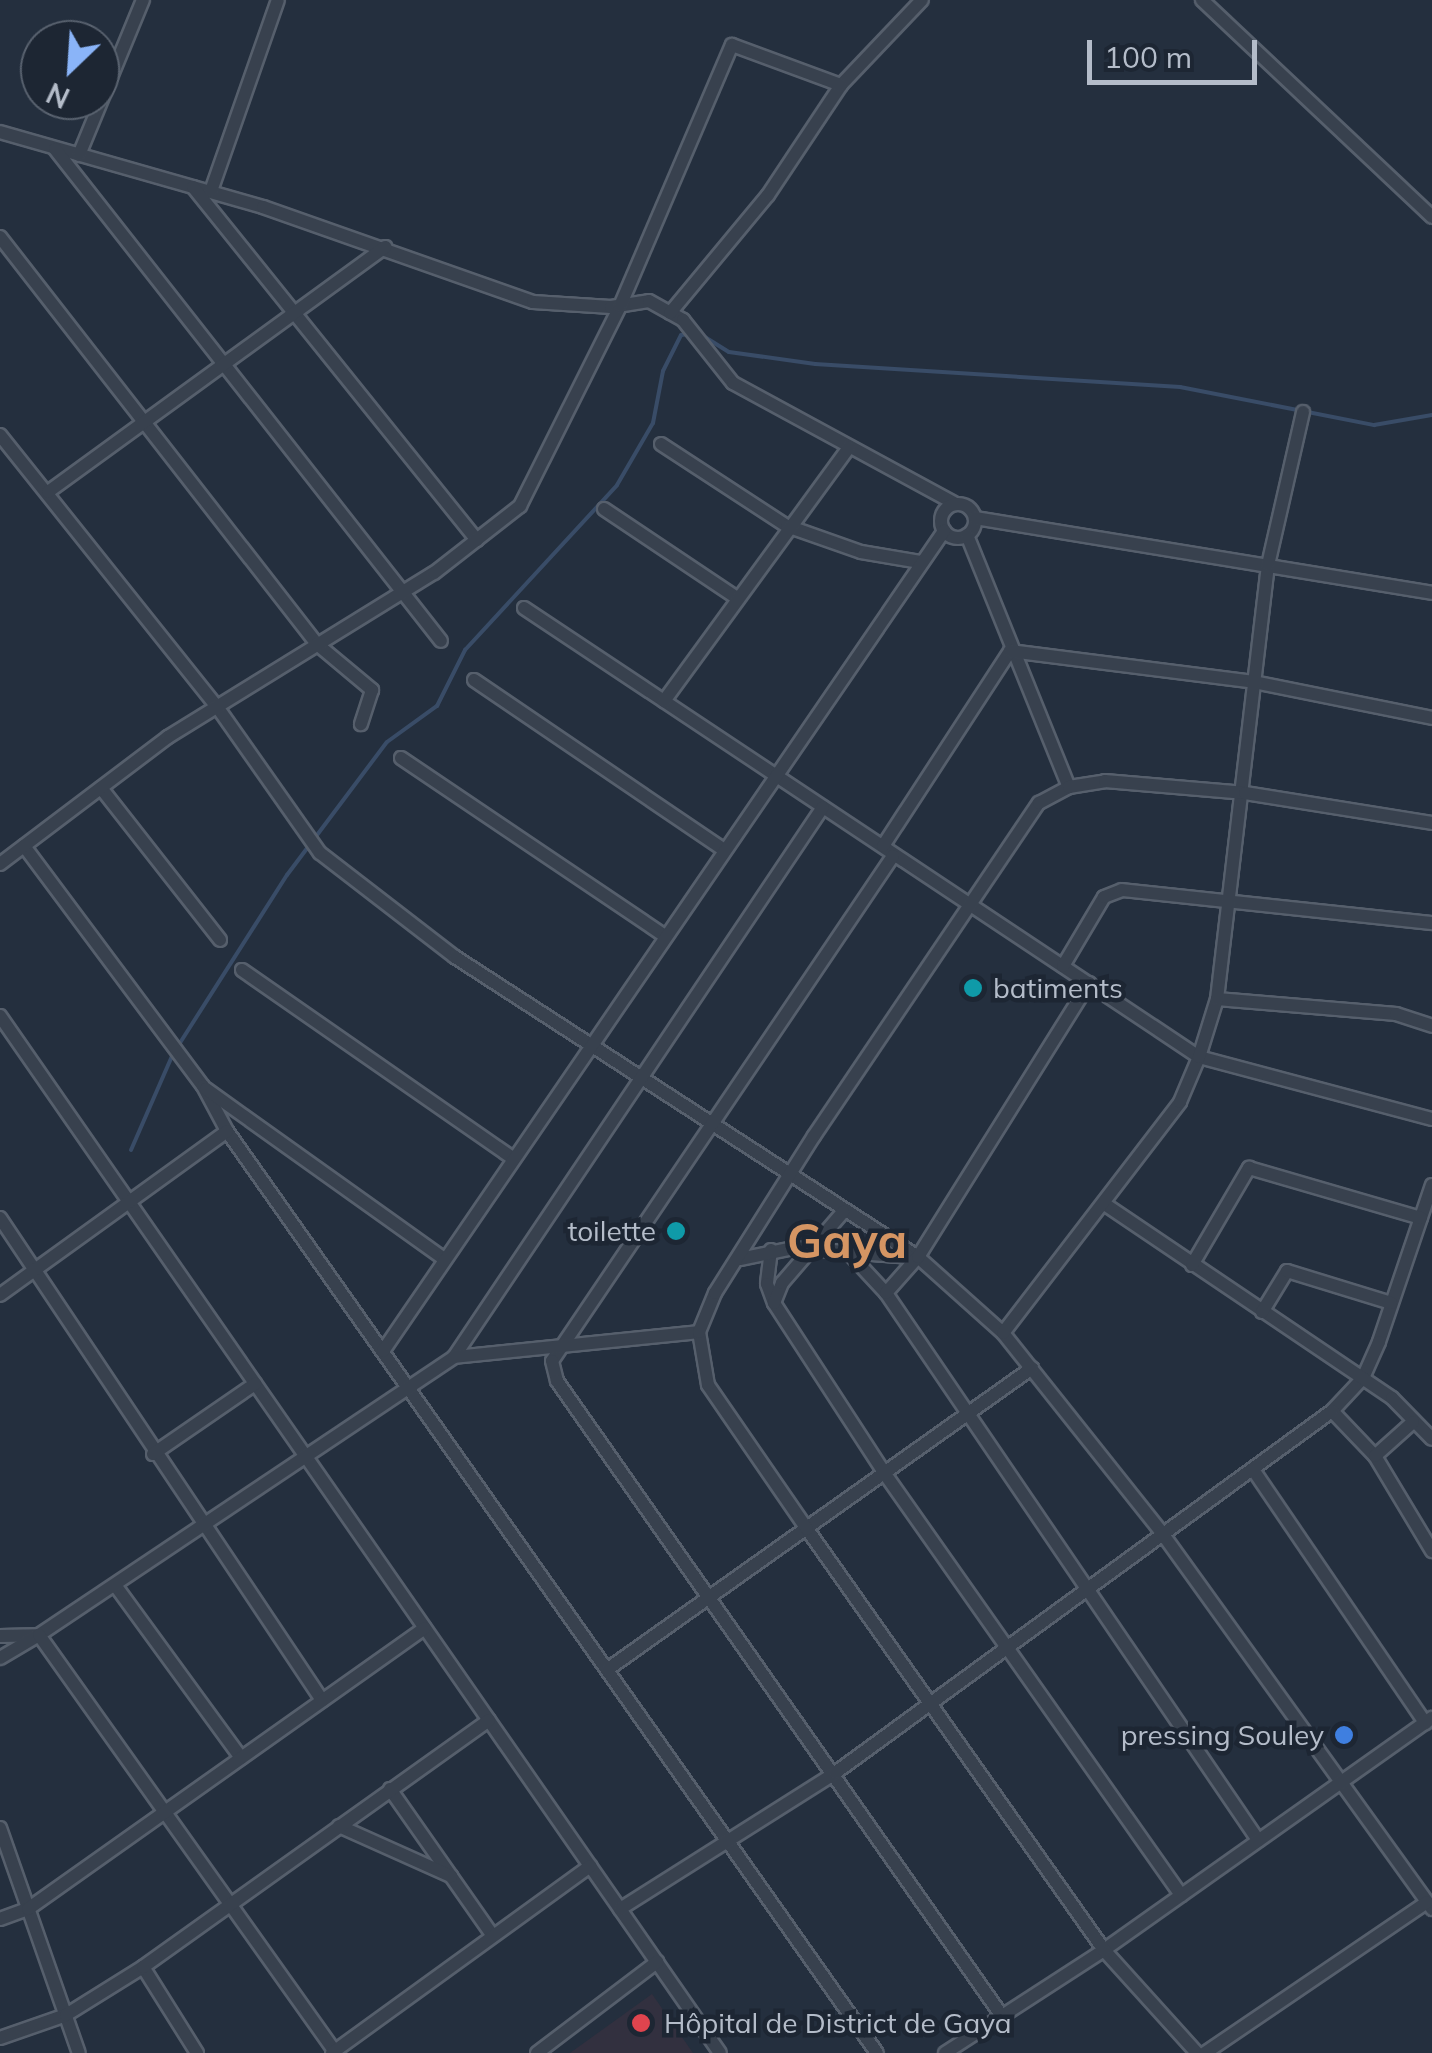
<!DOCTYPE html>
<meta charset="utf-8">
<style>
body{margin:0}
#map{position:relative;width:1432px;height:2053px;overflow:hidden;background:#242f3e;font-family:Mulish,sans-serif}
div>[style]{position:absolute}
.medical>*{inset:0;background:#32303f}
.stream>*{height:4px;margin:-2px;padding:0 2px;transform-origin:2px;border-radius:2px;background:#394c67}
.roads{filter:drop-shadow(2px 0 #565f6c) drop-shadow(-2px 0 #565f6c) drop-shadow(0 2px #565f6c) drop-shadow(0 -2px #565f6c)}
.minor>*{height:12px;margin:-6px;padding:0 6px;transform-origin:6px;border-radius:6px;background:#38414e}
.minor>.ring{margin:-6px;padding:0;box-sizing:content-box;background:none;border:12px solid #38414e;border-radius:50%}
.dots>*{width:28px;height:28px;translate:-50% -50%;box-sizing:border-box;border:5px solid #1d2633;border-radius:50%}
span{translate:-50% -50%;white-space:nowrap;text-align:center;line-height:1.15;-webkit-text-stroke:9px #1d2633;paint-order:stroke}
.poi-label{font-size:28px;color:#b4bcc9}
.left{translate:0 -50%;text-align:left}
.right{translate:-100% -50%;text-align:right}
.town-label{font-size:48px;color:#d59563;font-weight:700}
.north{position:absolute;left:20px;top:20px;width:100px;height:100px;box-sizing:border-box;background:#1d2633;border:2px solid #59626f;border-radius:50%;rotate:205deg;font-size:28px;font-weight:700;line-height:40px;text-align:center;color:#b4bcc9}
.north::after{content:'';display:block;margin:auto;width:35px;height:45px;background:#8ab4f8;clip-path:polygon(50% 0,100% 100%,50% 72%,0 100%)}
.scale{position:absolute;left:1087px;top:40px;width:170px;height:45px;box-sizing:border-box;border:5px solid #b4bcc9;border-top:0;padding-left:12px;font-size:30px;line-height:35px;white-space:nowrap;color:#b4bcc9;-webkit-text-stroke:8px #1d2633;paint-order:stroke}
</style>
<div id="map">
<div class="medical">
<i style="clip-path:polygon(652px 1994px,693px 2053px,570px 2053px)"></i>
</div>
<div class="stream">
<i style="left:700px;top:334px;width:34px;rotate:32deg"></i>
<i style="left:729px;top:352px;width:87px;rotate:7.9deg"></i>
<i style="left:815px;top:364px;width:366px;rotate:3.6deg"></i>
<i style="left:1180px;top:387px;width:198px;rotate:11.1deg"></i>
<i style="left:1374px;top:425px;width:59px;rotate:-9.8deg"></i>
<i style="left:178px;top:1046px;width:203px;rotate:-57.5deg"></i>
<i style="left:287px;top:875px;width:166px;rotate:-53.1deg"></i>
<i style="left:387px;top:742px;width:62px;rotate:-35.8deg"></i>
<i style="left:437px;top:706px;width:63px;rotate:-63.4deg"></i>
<i style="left:465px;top:650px;width:224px;rotate:-47.3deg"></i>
<i style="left:617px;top:485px;width:72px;rotate:-59.9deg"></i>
<i style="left:653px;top:423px;width:53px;rotate:-79.1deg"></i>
<i style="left:663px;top:371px;width:40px;rotate:-63.4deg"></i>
<i style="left:681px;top:335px;width:9px;rotate:-6deg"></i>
<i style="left:131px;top:1150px;width:105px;rotate:-66.4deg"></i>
</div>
<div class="roads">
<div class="minor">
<i style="left:1202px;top:0;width:316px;rotate:43.3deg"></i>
<i style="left:0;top:132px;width:273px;rotate:15.9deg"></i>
<i style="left:263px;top:207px;width:286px;rotate:19.4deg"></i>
<i style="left:533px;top:302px;width:78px;rotate:3.7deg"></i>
<i style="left:611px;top:307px;width:38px;rotate:-9deg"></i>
<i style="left:649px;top:301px;width:39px;rotate:29deg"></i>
<i style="left:683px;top:320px;width:80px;rotate:51.6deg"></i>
<i style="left:733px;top:383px;width:251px;rotate:28.5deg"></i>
<i style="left:55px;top:149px;width:625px;rotate:51.88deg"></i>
<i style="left:79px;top:155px;width:168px;rotate:-67.6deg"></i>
<i style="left:193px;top:187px;width:453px;rotate:51.2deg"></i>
<i style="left:211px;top:191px;width:202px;rotate:-70.7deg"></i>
<i style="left:0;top:237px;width:516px;rotate:52.09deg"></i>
<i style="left:317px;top:644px;width:72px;rotate:39.9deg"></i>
<i style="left:372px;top:690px;width:36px;rotate:108deg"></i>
<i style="left:670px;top:313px;width:153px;rotate:-50.3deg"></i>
<i style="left:768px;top:195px;width:132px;rotate:-56.4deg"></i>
<i style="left:841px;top:85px;width:117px;rotate:-46.4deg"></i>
<i style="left:0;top:435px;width:349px;rotate:51.4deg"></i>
<i style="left:218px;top:708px;width:177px;rotate:54.9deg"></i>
<i style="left:320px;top:853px;width:170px;rotate:37.6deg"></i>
<i style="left:455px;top:957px;width:552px;rotate:32.94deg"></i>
<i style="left:918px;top:1257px;width:114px;rotate:41.8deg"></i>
<i style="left:1003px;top:1333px;width:256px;rotate:51.5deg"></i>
<i style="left:1162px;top:1533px;width:463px;rotate:54.3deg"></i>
<i style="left:661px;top:444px;width:150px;rotate:33.1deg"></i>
<i style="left:787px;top:526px;width:78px;rotate:19.4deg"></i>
<i style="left:861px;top:552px;width:60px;rotate:9.6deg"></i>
<i style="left:48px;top:492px;width:417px;rotate:-36deg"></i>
<i class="ring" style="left:941px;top:504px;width:22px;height:22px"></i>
<i style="left:604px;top:509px;width:160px;rotate:33.8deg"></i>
<i style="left:975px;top:518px;width:463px;rotate:9.3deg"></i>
<i style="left:967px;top:535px;width:272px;rotate:68deg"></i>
<i style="left:524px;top:608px;width:811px;rotate:33.63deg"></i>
<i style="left:1199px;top:1057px;width:241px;rotate:14.9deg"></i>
<i style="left:474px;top:680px;width:299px;rotate:34.2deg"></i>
<i style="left:664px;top:701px;width:314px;rotate:-53.9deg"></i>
<i style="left:401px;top:758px;width:316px;rotate:34deg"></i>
<i style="left:101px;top:788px;width:193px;rotate:51.9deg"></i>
<i style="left:24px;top:846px;width:299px;rotate:53.3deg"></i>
<i style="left:203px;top:1086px;width:51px;rotate:61.9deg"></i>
<i style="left:227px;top:1131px;width:1128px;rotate:54.82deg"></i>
<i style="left:883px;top:846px;width:233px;rotate:-56.9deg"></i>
<i style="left:1010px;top:651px;width:246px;rotate:7.2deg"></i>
<i style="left:1254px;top:682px;width:182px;rotate:11.4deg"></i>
<i style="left:893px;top:856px;width:609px;rotate:124.03deg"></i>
<i style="left:552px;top:1361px;width:21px;rotate:76deg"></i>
<i style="left:557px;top:1381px;width:775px;rotate:54.98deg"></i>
<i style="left:0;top:864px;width:211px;rotate:-37.1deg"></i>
<i style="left:168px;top:737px;width:312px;rotate:-31.7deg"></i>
<i style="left:434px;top:573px;width:109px;rotate:-37.9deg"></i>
<i style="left:520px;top:506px;width:224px;rotate:-63.4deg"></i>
<i style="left:620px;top:306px;width:284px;rotate:-66.8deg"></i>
<i style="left:732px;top:45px;width:116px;rotate:20.2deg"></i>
<i style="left:1063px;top:966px;width:80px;rotate:-59.3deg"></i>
<i style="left:1104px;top:897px;width:19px;rotate:-21deg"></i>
<i style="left:1122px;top:890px;width:312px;rotate:6.1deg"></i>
<i style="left:242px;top:970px;width:329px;rotate:34.8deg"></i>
<i style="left:1217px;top:999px;width:180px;rotate:4.8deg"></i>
<i style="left:1396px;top:1014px;width:38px;rotate:18deg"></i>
<i style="left:0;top:1016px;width:1262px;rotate:55.23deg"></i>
<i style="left:206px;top:1089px;width:292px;rotate:35.5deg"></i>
<i style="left:1432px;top:1185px;width:166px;rotate:108.7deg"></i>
<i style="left:1379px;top:1342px;width:39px;rotate:114deg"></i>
<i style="left:1363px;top:1378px;width:45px;rotate:133.2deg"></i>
<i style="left:1332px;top:1411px;width:62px;rotate:46.3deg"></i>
<i style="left:1375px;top:1456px;width:111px;rotate:59deg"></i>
<i style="left:1106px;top:1205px;width:345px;rotate:34deg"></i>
<i style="left:1392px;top:1398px;width:57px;rotate:45.7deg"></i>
<i style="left:0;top:1218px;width:580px;rotate:56.26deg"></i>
<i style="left:771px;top:1250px;width:34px;rotate:97deg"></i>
<i style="left:767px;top:1284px;width:20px;rotate:70deg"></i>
<i style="left:774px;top:1303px;width:204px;rotate:57deg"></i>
<i style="left:885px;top:1474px;width:515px;rotate:54.89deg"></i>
<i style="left:846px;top:1250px;width:59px;rotate:47.1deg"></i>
<i style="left:886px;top:1293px;width:662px;rotate:55.78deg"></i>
<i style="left:740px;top:1259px;width:54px;rotate:-11.7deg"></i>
<i style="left:793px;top:1248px;width:118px;rotate:4.4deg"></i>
<i style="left:1192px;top:1265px;width:113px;rotate:-59.6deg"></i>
<i style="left:1249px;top:1168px;width:179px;rotate:16.2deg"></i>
<i style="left:886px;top:1293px;width:48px;rotate:-48.4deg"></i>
<i style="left:918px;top:1257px;width:323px;rotate:-58deg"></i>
<i style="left:0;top:1295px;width:280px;rotate:-35.8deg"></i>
<i style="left:774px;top:1303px;width:22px;rotate:-68deg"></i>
<i style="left:782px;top:1283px;width:94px;rotate:-49.3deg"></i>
<i style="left:1262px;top:1312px;width:48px;rotate:-58.6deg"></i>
<i style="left:1287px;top:1271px;width:109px;rotate:17.1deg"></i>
<i style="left:1003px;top:1333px;width:291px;rotate:-52.5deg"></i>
<i style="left:1180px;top:1102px;width:49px;rotate:-67.1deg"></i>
<i style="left:1199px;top:1057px;width:61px;rotate:-72.8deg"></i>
<i style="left:1217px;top:999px;width:437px;rotate:-83.3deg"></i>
<i style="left:1268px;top:565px;width:157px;rotate:-77.1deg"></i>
<i style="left:383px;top:1351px;width:994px;rotate:-55.62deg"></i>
<i style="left:454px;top:1357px;width:662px;rotate:-56.14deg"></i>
<i style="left:153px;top:1454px;width:124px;rotate:-34.5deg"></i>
<i style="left:1375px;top:1456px;width:51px;rotate:-41.8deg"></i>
<i style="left:1254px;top:1471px;width:305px;rotate:55.8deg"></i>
<i style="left:115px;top:1585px;width:214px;rotate:53.9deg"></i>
<i style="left:0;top:1636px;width:39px;rotate:-1deg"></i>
<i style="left:39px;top:1635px;width:500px;rotate:-33.8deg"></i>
<i style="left:454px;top:1357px;width:246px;rotate:-5.8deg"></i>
<i style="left:0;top:1658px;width:45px;rotate:-30.5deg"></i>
<i style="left:39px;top:1635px;width:513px;rotate:54.61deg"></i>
<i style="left:608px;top:1669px;width:520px;rotate:-35.37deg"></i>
<i style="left:390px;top:1789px;width:179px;rotate:55deg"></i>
<i style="left:339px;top:1826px;width:123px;rotate:24.1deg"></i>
<i style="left:0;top:1828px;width:238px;rotate:70.7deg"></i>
<i style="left:620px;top:1909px;width:254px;rotate:-32.3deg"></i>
<i style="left:835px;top:1773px;width:615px;rotate:-36.07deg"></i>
<i style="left:0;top:1919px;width:30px;rotate:-20deg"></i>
<i style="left:28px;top:1909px;width:486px;rotate:-35.3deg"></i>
<i style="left:143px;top:1967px;width:102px;rotate:57.9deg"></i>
<i style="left:0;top:2038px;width:70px;rotate:-19.2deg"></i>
<i style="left:66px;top:2015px;width:91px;rotate:-31.9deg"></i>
<i style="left:143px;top:1967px;width:425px;rotate:-35.5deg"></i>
<i style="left:332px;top:2053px;width:319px;rotate:-35.9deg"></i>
<i style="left:537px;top:2053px;width:151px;rotate:-37.2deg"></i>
<i style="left:945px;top:2053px;width:189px;rotate:-32.9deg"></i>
<i style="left:1104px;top:1950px;width:402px;rotate:-35.3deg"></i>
<i style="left:1197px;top:2053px;width:139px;rotate:-132.1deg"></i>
<i style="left:1104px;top:1950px;width:515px;rotate:-125.2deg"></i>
<i style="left:807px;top:1529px;width:175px;rotate:-124.5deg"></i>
<i style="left:708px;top:1385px;width:54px;rotate:-99.6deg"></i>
<i style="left:699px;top:1332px;width:42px;rotate:-67.7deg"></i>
<i style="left:715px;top:1293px;width:186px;rotate:-57.8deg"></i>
<i style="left:814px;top:1136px;width:402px;rotate:-56deg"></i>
<i style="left:1039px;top:803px;width:34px;rotate:-28deg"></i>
<i style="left:1069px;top:787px;width:36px;rotate:-9deg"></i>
<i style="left:1105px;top:781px;width:141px;rotate:4.9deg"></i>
<i style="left:1245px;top:793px;width:189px;rotate:9.1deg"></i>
<i style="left:1205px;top:2053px;width:268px;rotate:-34.2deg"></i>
</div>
</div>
<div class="dots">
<i style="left:973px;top:988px;background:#0f9aa8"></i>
<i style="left:676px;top:1231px;background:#0f9aa8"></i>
<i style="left:1344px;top:1735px;background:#3f7fe0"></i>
<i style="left:641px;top:2023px;background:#e0444e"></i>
</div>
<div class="poi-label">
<span class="left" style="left:993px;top:988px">batiments</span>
<span class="right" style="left:656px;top:1231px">toilette</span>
<span class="right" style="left:1324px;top:1735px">pressing Souley</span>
<span class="left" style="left:664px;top:2023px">Hôpital de District de Gaya</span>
</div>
<div class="town-label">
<span style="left:847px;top:1241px">Gaya</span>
</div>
<div class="north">N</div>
<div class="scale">100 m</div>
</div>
